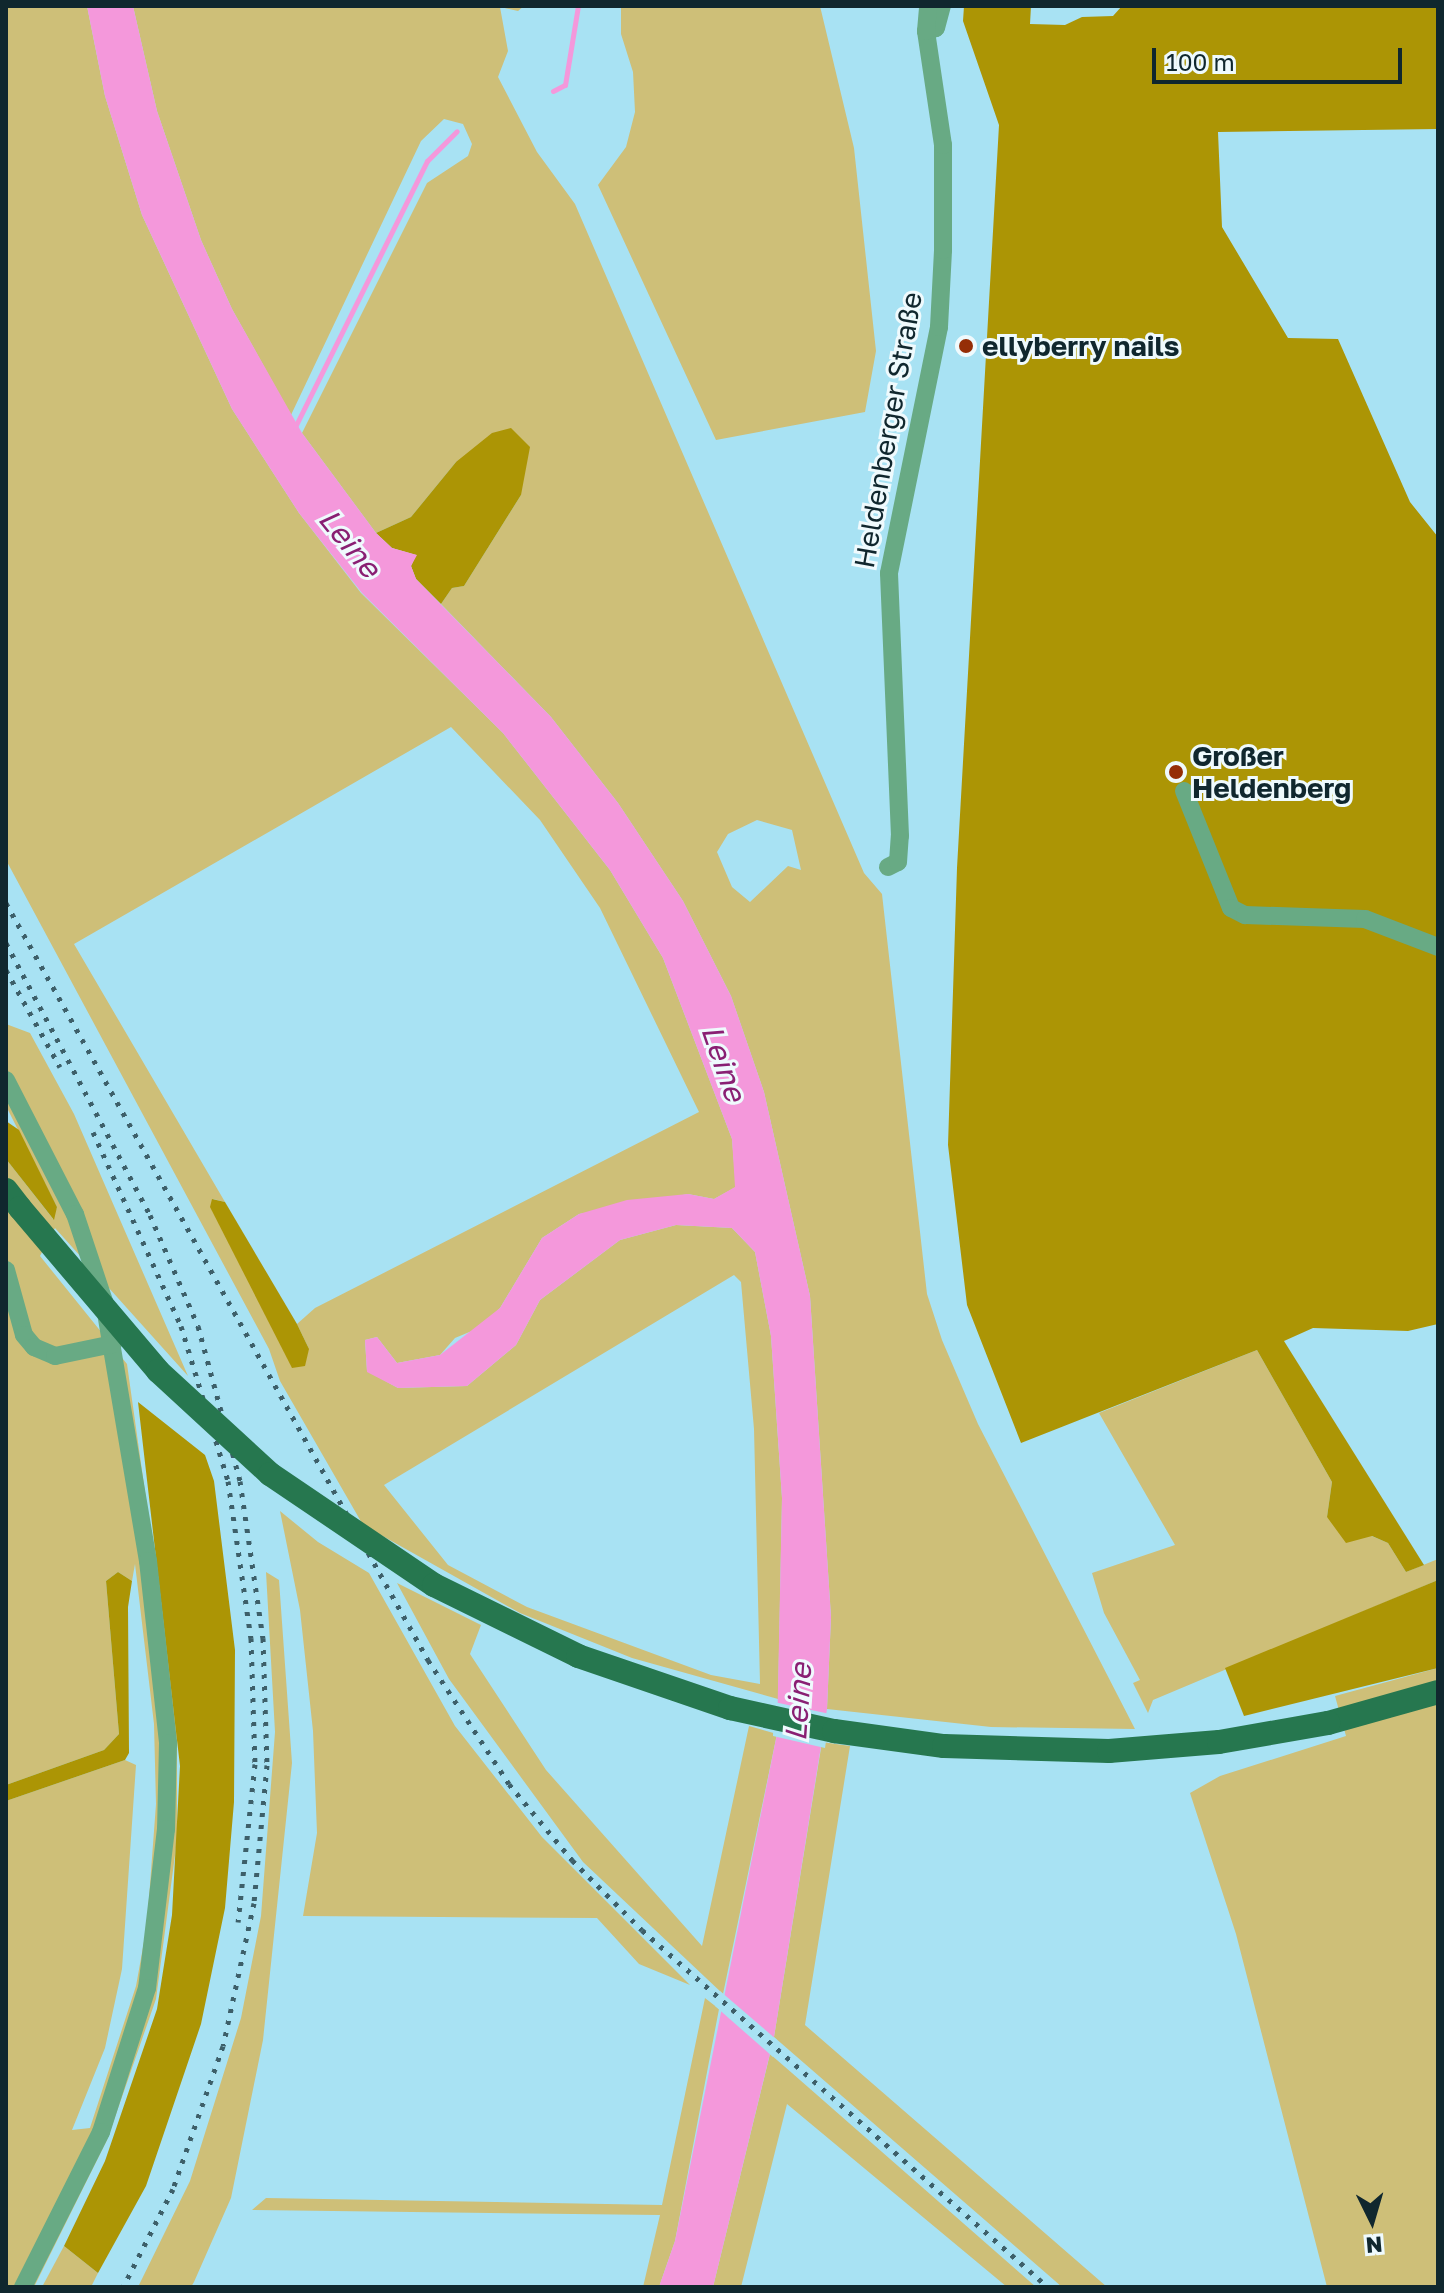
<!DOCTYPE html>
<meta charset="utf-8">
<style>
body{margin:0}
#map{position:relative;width:1444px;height:2293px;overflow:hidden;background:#a8e2f3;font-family:"Golos Text",sans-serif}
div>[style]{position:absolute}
.green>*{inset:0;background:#cebf78}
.forest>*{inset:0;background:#ac9505}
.water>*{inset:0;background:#f498db}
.pier>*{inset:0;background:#a8e2f3}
.stream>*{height:5px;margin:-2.5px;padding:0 2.5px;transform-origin:2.5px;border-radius:2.5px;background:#f498db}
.minor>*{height:18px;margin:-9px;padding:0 9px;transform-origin:9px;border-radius:9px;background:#68aa84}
.major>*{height:24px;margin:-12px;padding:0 12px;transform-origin:12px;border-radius:12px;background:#26774f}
.rail>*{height:5px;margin-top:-2.5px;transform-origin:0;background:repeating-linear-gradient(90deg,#3d5f69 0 4px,transparent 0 12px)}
.major-bridge>*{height:24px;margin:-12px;padding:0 12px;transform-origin:12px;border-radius:12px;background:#26774f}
.dots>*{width:22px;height:22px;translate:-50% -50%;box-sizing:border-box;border:4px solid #effafd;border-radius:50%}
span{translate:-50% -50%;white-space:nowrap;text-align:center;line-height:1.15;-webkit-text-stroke:6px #effafd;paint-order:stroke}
.poi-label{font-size:28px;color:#10272e;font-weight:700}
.left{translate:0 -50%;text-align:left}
.street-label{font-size:28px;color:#10272e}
.water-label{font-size:30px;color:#891f73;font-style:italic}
.frame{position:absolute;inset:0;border:8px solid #10272e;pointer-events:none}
.north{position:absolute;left:1332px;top:2181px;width:80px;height:80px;-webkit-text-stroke:6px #effafd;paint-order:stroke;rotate:175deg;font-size:22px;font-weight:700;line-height:32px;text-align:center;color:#10272e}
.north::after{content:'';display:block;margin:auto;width:28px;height:36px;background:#10272e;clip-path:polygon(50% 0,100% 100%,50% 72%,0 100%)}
.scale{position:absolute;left:1152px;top:48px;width:250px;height:36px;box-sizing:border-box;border:4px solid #10272e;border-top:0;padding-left:10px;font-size:24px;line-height:28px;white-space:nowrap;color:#10272e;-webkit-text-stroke:6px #effafd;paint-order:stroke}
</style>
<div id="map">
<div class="green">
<i style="clip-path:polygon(evenodd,6px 6px,87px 6px,105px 96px,142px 215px,232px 409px,299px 513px,361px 593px,503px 733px,610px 870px,663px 958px,732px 1139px,736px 1187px,714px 1199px,688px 1194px,579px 1214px,542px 1238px,500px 1308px,479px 1328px,455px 1338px,440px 1355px,397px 1363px,377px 1337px,365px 1340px,367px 1371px,398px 1388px,467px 1386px,516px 1345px,540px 1300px,620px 1240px,676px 1225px,732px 1228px,755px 1252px,771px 1336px,782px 1498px,778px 1699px,632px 1658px,520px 1613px,363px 1525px,280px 1381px,269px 1349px,6px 860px,6px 6px,451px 727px,540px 820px,600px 908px,699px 1112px,315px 1308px,297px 1324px,309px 1349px,213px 1199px,225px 1202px,74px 944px,451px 727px,6px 6px,734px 1275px,741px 1282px,754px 1429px,760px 1684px,711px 1675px,527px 1607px,448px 1565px,384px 1485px,734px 1275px)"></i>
<i style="clip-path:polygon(evenodd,133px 6px,524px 6px,518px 11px,500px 7px,508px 51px,498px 77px,537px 152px,575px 204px,864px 873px,882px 894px,927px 1294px,942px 1340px,978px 1424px,1135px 1729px,991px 1727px,827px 1709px,831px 1617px,810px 1296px,764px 1092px,731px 996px,683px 901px,618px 803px,551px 717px,441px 604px,452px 588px,464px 586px,521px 495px,456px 462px,411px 517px,376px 533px,302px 433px,427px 183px,468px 156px,472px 144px,463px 124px,444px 119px,421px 141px,291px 415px,232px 309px,201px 240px,157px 111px,133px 6px,757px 820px,792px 830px,801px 870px,788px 866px,750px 902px,732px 887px,717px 852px,728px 834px,757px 820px)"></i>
<i style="clip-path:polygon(621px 6px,820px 6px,854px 148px,876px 351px,865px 412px,716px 440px,598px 185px,626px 147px,635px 112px,633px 72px,621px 34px)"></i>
<i style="clip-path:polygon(6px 1024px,30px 1033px,74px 1114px,188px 1376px,55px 1228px,40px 1256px,127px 1364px,177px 1719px,177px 1840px,156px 1999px,107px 2140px,34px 2287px,6px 2287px,6px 1801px,125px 1760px,136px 1765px,122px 1969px,105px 2048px,72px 2130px,90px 2128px,136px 1986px,147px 1925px,156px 1804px,154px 1724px,135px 1564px,132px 1581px,118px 1572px,106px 1581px,119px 1734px,104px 1750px,6px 1785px,6px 1159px,53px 1219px,57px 1207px,6px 1106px)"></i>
<i style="clip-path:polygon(1257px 1350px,1332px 1482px,1327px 1517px,1388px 1543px,1406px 1572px,1438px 1559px,1438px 1580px,1153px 1700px,1148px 1713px,1133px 1683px,1140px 1680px,1104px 1613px,1092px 1573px,1175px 1545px,1099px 1413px)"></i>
<i style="clip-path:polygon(280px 1511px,318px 1542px,369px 1573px,455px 1726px,542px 1837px,690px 1985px,639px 1964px,597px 1918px,303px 1916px,317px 1833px,313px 1731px,300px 1610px)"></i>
<i style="clip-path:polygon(266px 1572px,279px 1580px,292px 1763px,263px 2040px,231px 2198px,194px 2282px,191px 2287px,138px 2287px,190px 2181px,241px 2018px,261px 1916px,275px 1732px)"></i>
<i style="clip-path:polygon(397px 1583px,481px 1625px,470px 1654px,546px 1770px,702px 1946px,749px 1726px,777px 1734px,723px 1994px,583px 1862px,449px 1679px)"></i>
<i style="clip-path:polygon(1438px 1668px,1438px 2287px,1327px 2287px,1236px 1934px,1190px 1793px,1220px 1776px,1346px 1736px,1335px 1696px)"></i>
<i style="clip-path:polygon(822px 1742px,850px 1746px,805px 2025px,1107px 2287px,1062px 2287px,774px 2037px)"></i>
<i style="clip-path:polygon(705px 1998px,719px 2009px,675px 2241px,659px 2287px,643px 2287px,660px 2215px,252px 2210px,266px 2198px,662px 2205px)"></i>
<i style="clip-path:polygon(770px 2054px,792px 2073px,1036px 2287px,1007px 2287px,787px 2104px,741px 2287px,713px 2287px)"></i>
<i style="clip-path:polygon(64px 2246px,98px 2273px,91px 2287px,42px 2287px)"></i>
</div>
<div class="forest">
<i style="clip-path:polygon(964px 6px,1031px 6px,1030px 24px,1065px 25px,1082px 17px,1113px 16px,1122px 6px,1438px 6px,1438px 129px,1218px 132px,1222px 227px,1288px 338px,1338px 339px,1410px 502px,1438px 537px,1438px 1324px,1408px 1331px,1313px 1328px,1284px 1341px,1424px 1565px,1406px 1572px,1388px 1543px,1372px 1536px,1346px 1543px,1327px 1517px,1332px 1482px,1257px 1350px,1021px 1443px,967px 1305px,948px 1145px,957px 868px,999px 125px,963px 21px)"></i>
<i style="clip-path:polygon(511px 428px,530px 447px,521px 495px,464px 586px,452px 588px,441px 604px,416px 579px,411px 566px,416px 555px,392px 548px,376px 533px,411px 517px,456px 462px,492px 433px)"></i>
<i style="clip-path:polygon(6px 1121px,19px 1130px,57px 1207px,54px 1220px,6px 1159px)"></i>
<i style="clip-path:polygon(212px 1199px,225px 1202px,297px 1324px,309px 1349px,305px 1366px,292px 1368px,210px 1207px)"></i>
<i style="clip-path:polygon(138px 1402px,205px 1455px,214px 1481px,235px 1650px,234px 1802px,225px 1908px,201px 2024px,146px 2186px,98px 2273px,64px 2246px,105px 2161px,157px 2009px,172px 1915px,180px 1766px)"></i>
<i style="clip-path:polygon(118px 1572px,132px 1581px,128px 1607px,129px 1753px,125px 1760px,6px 1801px,6px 1785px,104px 1750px,119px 1734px,106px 1581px)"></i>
<i style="clip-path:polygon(1438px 1580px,1438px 1668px,1244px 1716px,1225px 1668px)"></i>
</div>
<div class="water">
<i style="clip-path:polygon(87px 6px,133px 6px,157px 111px,201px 240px,232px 309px,302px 433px,376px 533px,392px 548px,417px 555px,411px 566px,416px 579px,551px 717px,618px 803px,683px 901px,731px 996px,764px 1092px,810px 1296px,831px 1617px,827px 1709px,774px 2037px,713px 2287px,659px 2287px,675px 2241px,777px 1734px,782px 1498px,771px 1336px,755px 1252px,732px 1228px,676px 1225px,620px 1240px,540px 1300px,516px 1345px,467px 1386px,398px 1388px,367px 1372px,365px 1340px,377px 1337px,397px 1363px,440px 1355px,500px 1308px,542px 1238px,579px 1214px,627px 1200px,688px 1194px,714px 1199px,735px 1187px,732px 1139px,663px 958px,610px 870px,503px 733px,362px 593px,299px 513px,232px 409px,142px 215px,105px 96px)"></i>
</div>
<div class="pier">
<i style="clip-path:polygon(774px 1702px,830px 1714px,825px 1748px,773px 1736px)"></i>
<i style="clip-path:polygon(720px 1991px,777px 2040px,773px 2057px,715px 2006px)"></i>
</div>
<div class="stream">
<i style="left:553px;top:91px;width:13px;rotate:-27deg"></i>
<i style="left:565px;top:85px;width:80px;rotate:-80.7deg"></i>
<i style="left:295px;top:427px;width:297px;rotate:-63.6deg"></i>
<i style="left:427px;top:161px;width:42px;rotate:-45deg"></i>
</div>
<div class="minor">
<i style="left:926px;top:31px;width:10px;rotate:-17deg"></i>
<i style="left:936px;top:28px;width:23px;rotate:-75deg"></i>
<i style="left:1184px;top:791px;width:126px;rotate:68.1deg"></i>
<i style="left:1231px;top:908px;width:16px;rotate:27deg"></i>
<i style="left:1245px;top:915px;width:120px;rotate:1.9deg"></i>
<i style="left:1365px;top:919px;width:78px;rotate:21deg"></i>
<i style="left:888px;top:867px;width:11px;rotate:-27deg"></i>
<i style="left:898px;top:862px;width:26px;rotate:-86deg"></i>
<i style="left:900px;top:836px;width:263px;rotate:-92.4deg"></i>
<i style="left:889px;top:573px;width:251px;rotate:-78.5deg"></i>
<i style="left:939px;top:327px;width:77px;rotate:-87deg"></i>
<i style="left:943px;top:250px;width:105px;rotate:-90deg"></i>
<i style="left:943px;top:145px;width:115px;rotate:-98.5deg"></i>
<i style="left:926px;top:31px;width:25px;rotate:-85deg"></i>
<i style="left:6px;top:1080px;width:151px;rotate:62.8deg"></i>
<i style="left:75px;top:1214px;width:92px;rotate:71.6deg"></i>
<i style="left:104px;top:1301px;width:264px;rotate:80.4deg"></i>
<i style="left:148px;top:1561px;width:183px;rotate:83.7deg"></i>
<i style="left:168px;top:1743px;width:86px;rotate:91.3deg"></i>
<i style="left:166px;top:1829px;width:160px;rotate:96.8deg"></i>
<i style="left:147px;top:1988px;width:151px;rotate:107.7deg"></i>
<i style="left:101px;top:2132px;width:174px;rotate:116.7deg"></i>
<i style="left:6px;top:1270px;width:67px;rotate:74.5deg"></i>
<i style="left:24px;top:1335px;width:16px;rotate:50deg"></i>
<i style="left:34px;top:1347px;width:23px;rotate:23deg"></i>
<i style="left:55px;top:1356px;width:59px;rotate:-11.7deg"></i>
</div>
<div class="major">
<i style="left:6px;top:1190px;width:23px;rotate:52deg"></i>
<i style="left:1328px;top:1723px;width:114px;rotate:-15.7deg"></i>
</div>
<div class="rail">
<i style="left:6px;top:903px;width:867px;rotate:60.86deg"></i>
<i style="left:428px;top:1660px;width:148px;rotate:56.8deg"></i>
<i style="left:509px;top:1784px;width:99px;rotate:50.3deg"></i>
<i style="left:572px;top:1860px;width:99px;rotate:45deg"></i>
<i style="left:642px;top:1930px;width:541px;rotate:41.33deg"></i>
<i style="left:6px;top:943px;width:308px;rotate:62.1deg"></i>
<i style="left:150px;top:1215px;width:121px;rotate:66.6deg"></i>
<i style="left:198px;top:1326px;width:161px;rotate:74.8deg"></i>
<i style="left:240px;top:1481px;width:159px;rotate:81.7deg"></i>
<i style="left:263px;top:1638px;width:127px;rotate:88.2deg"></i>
<i style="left:267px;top:1765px;width:139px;rotate:95.4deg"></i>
<i style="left:254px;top:1903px;width:146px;rotate:102.2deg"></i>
<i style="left:223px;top:2046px;width:151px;rotate:109.3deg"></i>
<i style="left:173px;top:2189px;width:110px;rotate:117deg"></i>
<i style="left:6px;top:970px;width:111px;rotate:60.9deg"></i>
<i style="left:93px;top:1132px;width:213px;rotate:65.6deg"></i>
<i style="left:181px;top:1326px;width:162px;rotate:73.1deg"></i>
<i style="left:228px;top:1481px;width:159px;rotate:81.7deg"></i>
<i style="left:251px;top:1638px;width:126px;rotate:88.2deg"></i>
<i style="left:255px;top:1764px;width:159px;rotate:96.1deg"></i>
</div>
<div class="major-bridge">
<i style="left:20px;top:1208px;width:214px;rotate:49.7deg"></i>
<i style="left:158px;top:1371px;width:152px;rotate:42.6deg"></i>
<i style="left:270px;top:1474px;width:198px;rotate:34.1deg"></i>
<i style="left:434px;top:1585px;width:161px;rotate:26.2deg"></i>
<i style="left:578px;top:1656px;width:161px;rotate:18.9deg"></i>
<i style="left:730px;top:1708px;width:107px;rotate:12.5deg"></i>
<i style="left:834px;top:1731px;width:111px;rotate:7.8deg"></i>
<i style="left:944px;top:1746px;width:165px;rotate:1.7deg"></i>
<i style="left:1109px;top:1751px;width:110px;rotate:-4.7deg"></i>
<i style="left:1219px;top:1742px;width:111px;rotate:-9.9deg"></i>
</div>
<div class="dots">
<i style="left:966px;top:346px;background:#952e07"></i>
<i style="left:1176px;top:772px;background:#952e07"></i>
</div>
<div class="poi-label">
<span class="left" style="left:982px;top:346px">ellyberry nails</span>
<span class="left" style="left:1192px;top:772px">Großer<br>Heldenberg</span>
</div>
<div class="street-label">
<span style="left:888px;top:430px;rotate:-80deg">Heldenberger Straße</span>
</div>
<div class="water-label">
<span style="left:350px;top:543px;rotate:51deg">Leine</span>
<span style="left:724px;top:1063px;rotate:71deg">Leine</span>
<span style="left:798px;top:1702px;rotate:-86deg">Leine</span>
</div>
<div class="frame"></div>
<div class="north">N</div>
<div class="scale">100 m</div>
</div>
